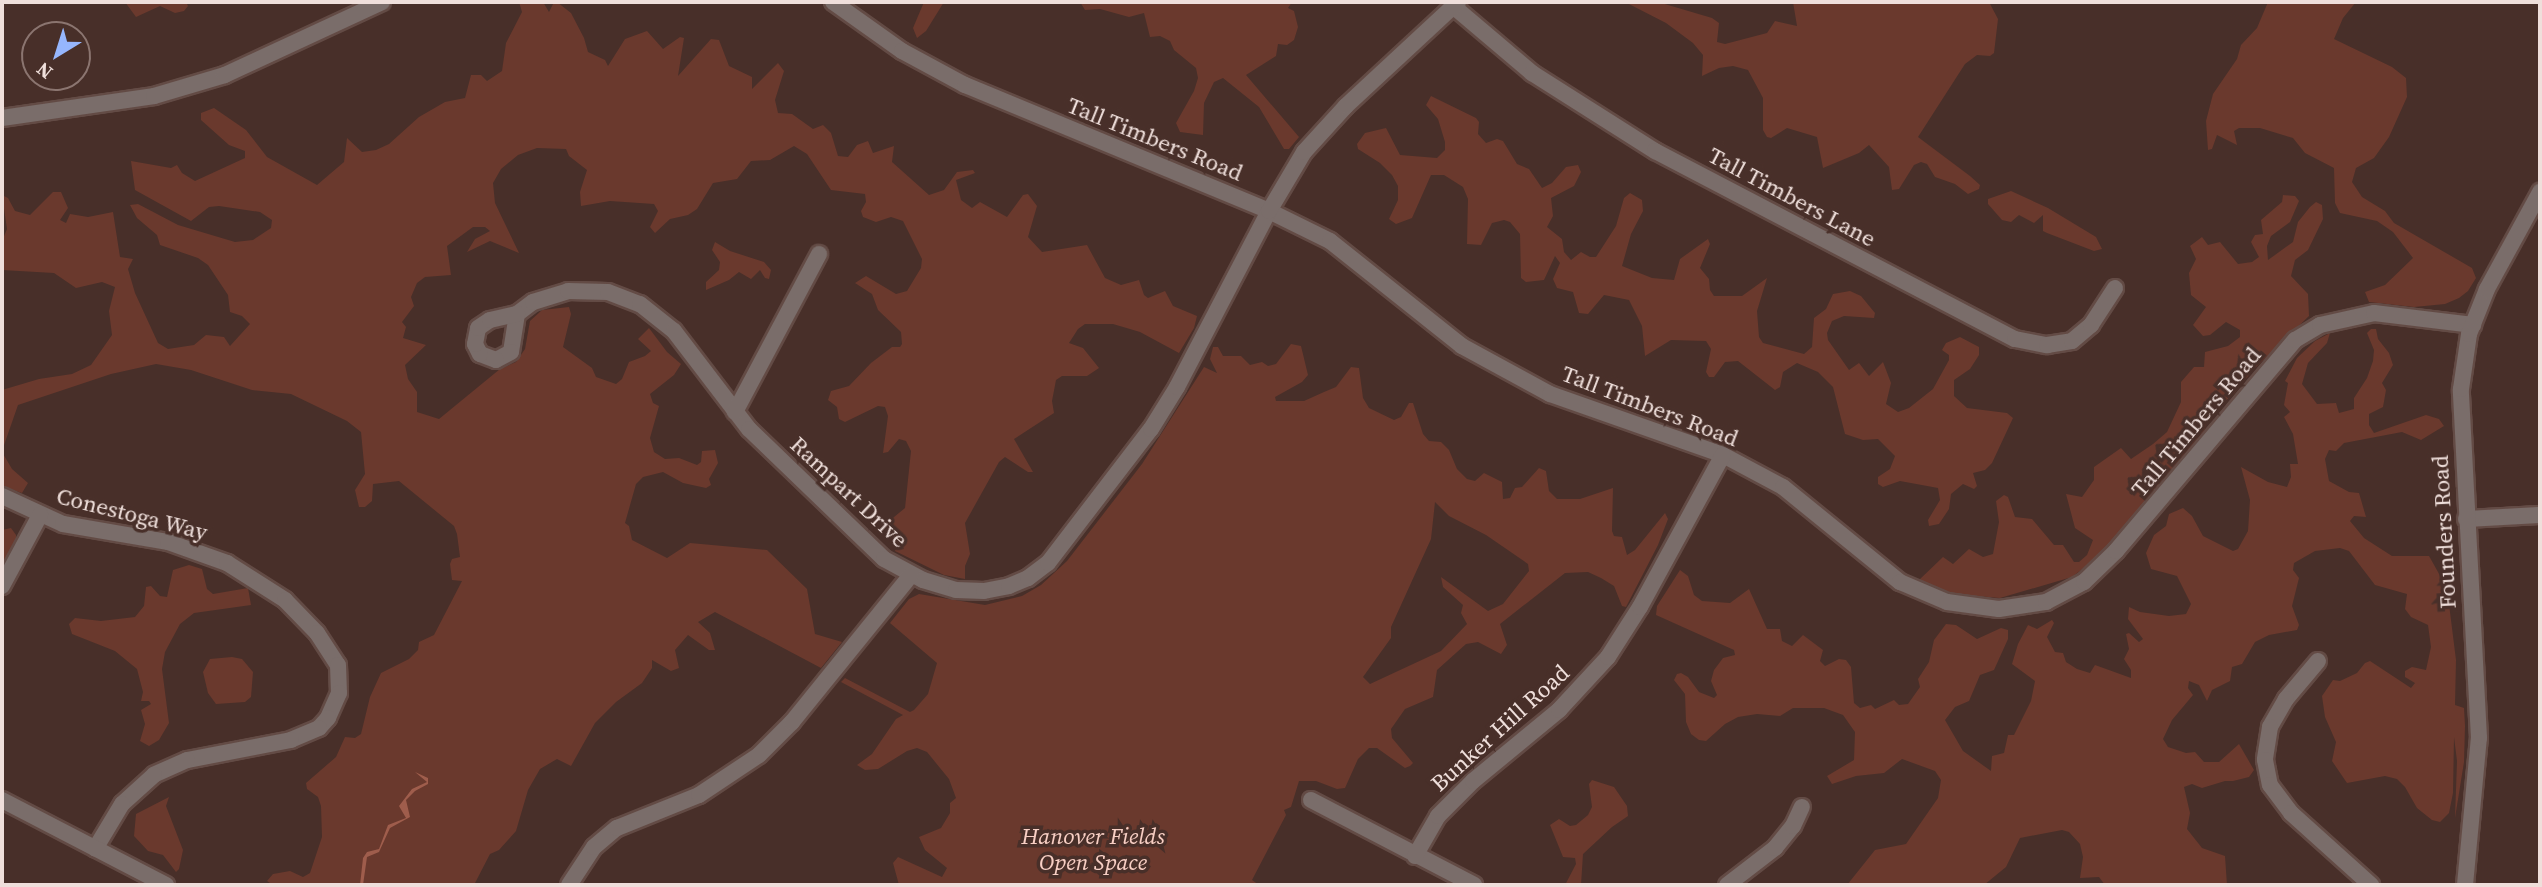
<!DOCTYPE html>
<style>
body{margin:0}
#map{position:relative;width:2542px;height:887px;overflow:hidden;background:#482f29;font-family:"Source Serif 4",serif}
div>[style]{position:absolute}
.green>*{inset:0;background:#6a392d}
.water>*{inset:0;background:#9f5d4c}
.roads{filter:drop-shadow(2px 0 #634b45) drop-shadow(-2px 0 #634b45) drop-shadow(0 2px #634b45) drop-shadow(0 -2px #634b45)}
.minor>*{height:16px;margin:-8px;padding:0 8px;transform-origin:8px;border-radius:8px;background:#7a6d6a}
span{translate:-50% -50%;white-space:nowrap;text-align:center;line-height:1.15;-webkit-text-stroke:7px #482f29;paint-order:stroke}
.street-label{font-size:23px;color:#efdfdb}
.park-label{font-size:23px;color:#f8cfc4;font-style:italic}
.frame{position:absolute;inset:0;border:4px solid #efdfdb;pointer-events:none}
.north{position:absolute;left:21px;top:21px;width:70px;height:70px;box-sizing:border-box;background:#482f29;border:2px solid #8b7570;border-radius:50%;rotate:218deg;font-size:19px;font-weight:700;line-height:28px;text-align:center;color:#efdfdb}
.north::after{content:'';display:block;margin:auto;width:24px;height:32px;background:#96b6fd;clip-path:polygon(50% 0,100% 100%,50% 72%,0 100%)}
</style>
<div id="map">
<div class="green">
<i style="clip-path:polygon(125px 2px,186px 2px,188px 6px,184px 11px,175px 13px,160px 6px,136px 17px)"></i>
<i style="clip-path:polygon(519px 2px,543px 2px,549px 12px,554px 2px,557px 2px,571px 13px,584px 38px,588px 52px,605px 60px,608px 66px,625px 39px,647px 31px,663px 49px,680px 37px,684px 38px,678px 76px,711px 39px,719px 40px,729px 66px,752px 77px,752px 89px,778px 63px,784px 71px,775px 100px,778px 113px,792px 114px,813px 129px,823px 125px,831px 133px,838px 156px,848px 157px,857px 145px,868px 141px,873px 153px,894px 146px,892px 162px,929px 195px,944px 190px,957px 172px,973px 170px,975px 173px,956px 180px,961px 200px,972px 208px,980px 202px,1007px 217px,1023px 195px,1028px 194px,1037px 206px,1028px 237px,1042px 252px,1087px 245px,1105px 278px,1121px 285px,1139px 280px,1144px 295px,1148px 298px,1165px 291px,1173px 306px,1197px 316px,1194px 328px,1179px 353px,1140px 332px,1113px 324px,1085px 324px,1078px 329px,1069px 343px,1083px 348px,1099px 368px,1087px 376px,1062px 376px,1056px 380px,1052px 401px,1054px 413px,1014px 439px,1033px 472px,1028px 472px,1005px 457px,999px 462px,965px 523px,970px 554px,965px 566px,965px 579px,944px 575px,895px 551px,899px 536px,888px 522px,905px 508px,911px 451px,906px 441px,899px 439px,888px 452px,883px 453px,888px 416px,885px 407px,878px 406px,845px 422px,839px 419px,837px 407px,828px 400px,831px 391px,849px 386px,871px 363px,892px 347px,900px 347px,902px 344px,901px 332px,878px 310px,872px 294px,855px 283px,866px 276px,896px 294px,907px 291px,921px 268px,922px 259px,903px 221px,891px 217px,876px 222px,863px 217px,861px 211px,866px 202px,865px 194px,831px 190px,807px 154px,794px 146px,770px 160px,751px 161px,737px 179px,713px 183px,697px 209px,688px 215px,670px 219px,655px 233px,650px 227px,658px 211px,654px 204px,610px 201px,581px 206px,580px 192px,587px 170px,569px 156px,566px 149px,537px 148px,518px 155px,501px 169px,493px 183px,495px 203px,519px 253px,490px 241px,467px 252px,475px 239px,490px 231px,485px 227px,473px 227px,447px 246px,451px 275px,425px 277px,417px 283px,411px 297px,414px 306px,402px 322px,406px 327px,403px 338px,426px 345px,405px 365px,408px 379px,417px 392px,417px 412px,439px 419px,500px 369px,516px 362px,525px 349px,530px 321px,542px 310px,569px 307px,571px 314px,563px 347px,592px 368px,596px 377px,616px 384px,622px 379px,629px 362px,645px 356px,651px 351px,638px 339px,649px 328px,667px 352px,681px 364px,674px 375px,650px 394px,653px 403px,659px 406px,650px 438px,654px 452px,665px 459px,679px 458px,697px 465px,701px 462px,702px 451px,715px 450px,718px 463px,709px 479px,711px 485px,706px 488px,683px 483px,663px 472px,643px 477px,636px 484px,625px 523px,629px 526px,632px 540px,667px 558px,690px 543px,767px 550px,807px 589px,815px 634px,842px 642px,821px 668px,715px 612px,698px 622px,710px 633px,715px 650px,709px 650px,688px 635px,675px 650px,679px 668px,671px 671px,652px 660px,652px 668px,642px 683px,616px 702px,595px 723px,571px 766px,557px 759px,540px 769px,528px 790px,516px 831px,499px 850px,490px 854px,474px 885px,273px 885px,267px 881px,273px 874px,290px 871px,303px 877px,310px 873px,322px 837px,321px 806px,318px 797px,307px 789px,306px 783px,336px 757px,345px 737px,355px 738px,361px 734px,370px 697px,381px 673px,409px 659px,418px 650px,419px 642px,434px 635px,462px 581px,452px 580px,450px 564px,452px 559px,460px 557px,457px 534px,454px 526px,399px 481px,373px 484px,372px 501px,365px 507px,359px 507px,355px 490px,365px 474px,361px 432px,347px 421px,291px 394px,252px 390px,191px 370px,156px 364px,111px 374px,18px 405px,2px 451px,2px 390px,39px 379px,72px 374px,91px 365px,112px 335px,109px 311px,115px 287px,102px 282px,76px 288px,54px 273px,2px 270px,2px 241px,7px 229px,2px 195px,8px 198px,15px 211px,30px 215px,53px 192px,61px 192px,68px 208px,60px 220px,66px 223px,70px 214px,88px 217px,113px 212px,120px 257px,133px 259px,128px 269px,135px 293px,158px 343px,168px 349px,194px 345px,206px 335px,224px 337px,230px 346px,250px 324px,242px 316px,230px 312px,228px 295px,208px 265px,198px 258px,160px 245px,157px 235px,137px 218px,130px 205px,138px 204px,178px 225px,235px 242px,253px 240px,271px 228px,272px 220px,260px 212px,219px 206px,209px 207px,191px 221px,135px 190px,131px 161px,171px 168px,177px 165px,182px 173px,195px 181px,245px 158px,245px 151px,229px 145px,201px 120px,201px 113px,214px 108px,246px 130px,267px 157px,317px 185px,344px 162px,347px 138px,362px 152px,376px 150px,389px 144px,419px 117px,445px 102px,465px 98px,471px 75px,481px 75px,487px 81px,502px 71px,506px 43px,522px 12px)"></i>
<i style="clip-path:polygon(924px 2px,944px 2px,926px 31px,917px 38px,913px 28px)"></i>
<i style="clip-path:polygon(1080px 2px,1292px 2px,1288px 8px,1294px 11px,1298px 27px,1294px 40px,1287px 45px,1278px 44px,1276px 56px,1246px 75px,1299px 137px,1289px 149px,1284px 149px,1259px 107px,1223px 78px,1214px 82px,1204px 103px,1203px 135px,1180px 132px,1176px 123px,1194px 91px,1198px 78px,1196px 68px,1174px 50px,1170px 41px,1160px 36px,1150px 37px,1144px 13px,1129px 17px,1100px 9px,1085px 10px)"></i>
<i style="clip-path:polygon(1625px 2px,1658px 2px,1712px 18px,1719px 23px,1717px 42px,1725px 44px,1767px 33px,1775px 21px,1797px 26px,1793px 2px,1989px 2px,1998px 19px,1994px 53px,1990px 56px,1977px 55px,1965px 64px,1918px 137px,1970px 176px,1980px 185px,1979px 189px,1968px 194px,1955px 184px,1935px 177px,1927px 164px,1921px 162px,1914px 165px,1899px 189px,1892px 190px,1889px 167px,1869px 145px,1859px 153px,1823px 168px,1817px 137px,1787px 128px,1771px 138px,1767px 137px,1763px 130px,1763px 98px,1748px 70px,1733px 66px,1719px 68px,1702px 76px,1703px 55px,1693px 43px,1666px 23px)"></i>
<i style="clip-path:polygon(2268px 2px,2356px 2px,2343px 18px,2334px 39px,2392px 67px,2406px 78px,2407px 97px,2389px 137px,2374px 158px,2356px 168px,2352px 182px,2362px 197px,2385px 211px,2394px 223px,2472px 268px,2476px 278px,2468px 291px,2459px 298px,2445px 304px,2414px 307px,2369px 302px,2365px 292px,2385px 285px,2413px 258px,2393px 232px,2377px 221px,2340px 213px,2335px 203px,2334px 168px,2305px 153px,2293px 138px,2260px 128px,2239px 128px,2234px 131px,2237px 145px,2217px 135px,2212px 149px,2208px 150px,2206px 121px,2213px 94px,2237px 59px,2241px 45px,2257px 28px)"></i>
<i style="clip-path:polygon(1431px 96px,1476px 118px,1479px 122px,1478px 134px,1486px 143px,1497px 139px,1503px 141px,1517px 164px,1529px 169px,1542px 188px,1552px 183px,1566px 167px,1578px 165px,1581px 172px,1574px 186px,1551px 198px,1553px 216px,1547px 227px,1562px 239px,1564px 252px,1571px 260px,1581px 252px,1590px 257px,1596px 257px,1616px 226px,1624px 198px,1630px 193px,1642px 200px,1643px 211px,1631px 234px,1622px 266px,1652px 278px,1674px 280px,1680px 259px,1708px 239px,1710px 244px,1700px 268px,1709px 279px,1710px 290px,1714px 296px,1742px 296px,1767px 278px,1757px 311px,1759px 337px,1763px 343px,1804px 354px,1812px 347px,1814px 318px,1826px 309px,1833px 294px,1850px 291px,1861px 296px,1875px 313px,1874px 318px,1844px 316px,1832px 321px,1827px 333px,1828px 340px,1849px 370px,1859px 363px,1869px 376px,1883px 362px,1891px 383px,1886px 404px,1898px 412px,1909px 408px,1933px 389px,1949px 360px,1949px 355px,1942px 350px,1946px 343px,1960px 337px,1979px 347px,1979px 355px,1970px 369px,1954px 380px,1954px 396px,1967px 408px,2007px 413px,2013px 418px,1992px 463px,1985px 470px,1973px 473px,1977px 486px,1974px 489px,1963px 484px,1951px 494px,1949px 509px,1939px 524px,1929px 526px,1928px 520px,1940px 500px,1938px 488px,1900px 481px,1883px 487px,1878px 484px,1878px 477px,1890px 469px,1895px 456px,1878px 439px,1863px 440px,1845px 434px,1833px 387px,1818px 372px,1797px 363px,1783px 372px,1780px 387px,1775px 390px,1738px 361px,1725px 362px,1714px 377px,1709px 377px,1706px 372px,1711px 349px,1706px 341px,1671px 340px,1645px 356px,1642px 326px,1629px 300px,1604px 295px,1588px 314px,1579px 313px,1573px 292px,1557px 288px,1553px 279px,1560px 263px,1555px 256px,1544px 280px,1526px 282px,1521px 278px,1520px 234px,1510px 222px,1504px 220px,1492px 223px,1481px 245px,1467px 244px,1468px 199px,1463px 187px,1444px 175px,1431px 175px,1412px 218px,1396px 224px,1389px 219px,1398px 200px,1398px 186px,1392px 175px,1380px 163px,1358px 149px,1357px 144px,1365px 133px,1386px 128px,1400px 155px,1437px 158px,1445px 150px,1445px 142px,1438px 119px,1426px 105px)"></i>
<i style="clip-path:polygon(2011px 191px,2048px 208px,2096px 237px,2102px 249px,2094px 251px,2047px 233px,2043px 231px,2043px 215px,2034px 223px,2019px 215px,2011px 222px,2002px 220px,1988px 204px,1988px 199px)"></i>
<i style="clip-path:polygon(2283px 195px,2295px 196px,2299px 201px,2290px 222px,2271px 236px,2267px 246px,2268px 260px,2293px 242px,2298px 222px,2310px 207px,2316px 202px,2322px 205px,2323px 219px,2308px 250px,2295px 260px,2291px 276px,2308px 294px,2309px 316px,2252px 371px,2234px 394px,2208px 414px,2204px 433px,2107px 550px,2072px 577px,2000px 598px,1952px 594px,1919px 580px,1943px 557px,1953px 564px,1969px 549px,1983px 557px,1993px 554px,1999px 522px,1996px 501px,2004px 495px,2008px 497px,2015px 517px,2032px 519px,2054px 545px,2063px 545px,2074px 562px,2079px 562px,2087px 555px,2093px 540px,2075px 528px,2066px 494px,2082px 497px,2094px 480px,2094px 467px,2121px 448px,2131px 459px,2153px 444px,2167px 432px,2181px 402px,2181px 382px,2194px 367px,2204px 367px,2205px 352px,2228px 346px,2240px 337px,2240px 330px,2226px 322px,2210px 335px,2203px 336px,2193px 325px,2206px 307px,2191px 295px,2189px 273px,2196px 259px,2190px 246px,2202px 237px,2208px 245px,2220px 242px,2238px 264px,2252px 262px,2259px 257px,2251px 242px,2255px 235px,2263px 234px,2261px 220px,2282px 202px)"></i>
<i style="clip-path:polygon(715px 242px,730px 251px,764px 262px,771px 270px,769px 279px,765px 278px,760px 270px,751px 279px,739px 272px,729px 280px,706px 290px,706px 282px,719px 270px,720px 262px,712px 250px)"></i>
<i style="clip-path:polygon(2371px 329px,2376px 329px,2378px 339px,2389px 353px,2393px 365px,2382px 383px,2386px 390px,2383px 407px,2369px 414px,2369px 425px,2374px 433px,2426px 415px,2439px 419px,2444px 426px,2421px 440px,2402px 432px,2344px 443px,2336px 451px,2329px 450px,2325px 459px,2329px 481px,2349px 492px,2359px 493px,2366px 517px,2354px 516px,2350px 521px,2364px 538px,2392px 556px,2429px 556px,2447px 588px,2456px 660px,2455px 705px,2464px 708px,2465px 726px,2464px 762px,2455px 818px,2457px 761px,2454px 737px,2453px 793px,2449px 813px,2440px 822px,2432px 820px,2417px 808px,2405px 787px,2397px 779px,2385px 776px,2347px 783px,2332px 761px,2336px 742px,2325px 717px,2322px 696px,2333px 680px,2340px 681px,2357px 673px,2365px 663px,2370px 661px,2411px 688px,2415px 683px,2405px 677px,2405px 671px,2412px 667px,2426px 670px,2431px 647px,2428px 625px,2411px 617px,2405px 609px,2407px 594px,2375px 585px,2349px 551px,2340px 548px,2315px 551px,2294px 563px,2293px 570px,2299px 578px,2292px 606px,2299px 625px,2297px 630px,2269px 635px,2255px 642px,2242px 664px,2232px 667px,2230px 681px,2212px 690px,2207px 701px,2199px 685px,2189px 681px,2188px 688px,2193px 695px,2172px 720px,2163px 739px,2168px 747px,2186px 753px,2195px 752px,2204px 762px,2219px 762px,2239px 744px,2254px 770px,2249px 777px,2233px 781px,2225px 781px,2202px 788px,2192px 784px,2184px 787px,2190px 813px,2187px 829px,2202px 848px,2225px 856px,2227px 885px,2105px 885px,2099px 877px,2080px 878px,2083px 857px,2080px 844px,2069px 832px,2062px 830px,2020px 838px,2006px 867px,1984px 885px,1847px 885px,1875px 850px,1906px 844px,1938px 798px,1941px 780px,1935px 771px,1902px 759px,1884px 773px,1856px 776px,1832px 784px,1827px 776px,1854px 760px,1855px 732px,1843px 715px,1824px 708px,1793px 708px,1780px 716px,1757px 714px,1738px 717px,1725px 724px,1706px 741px,1699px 740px,1691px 734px,1686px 722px,1685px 694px,1674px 680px,1677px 674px,1681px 673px,1688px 677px,1699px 692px,1714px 698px,1717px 695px,1711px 681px,1714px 670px,1723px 658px,1735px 655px,1734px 650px,1656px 615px,1657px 606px,1680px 570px,1688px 576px,1694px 595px,1702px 601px,1730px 603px,1749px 589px,1767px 629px,1780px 629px,1782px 641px,1792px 646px,1803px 635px,1823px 650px,1820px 661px,1825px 666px,1839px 659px,1846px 660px,1851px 667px,1854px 703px,1860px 708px,1871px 705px,1875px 709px,1894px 700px,1899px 705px,1908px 704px,1920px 687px,1918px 679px,1929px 662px,1934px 640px,1946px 624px,1956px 625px,1977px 639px,2001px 628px,2008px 630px,2008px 639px,1994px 670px,1980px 675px,1969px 701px,1955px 707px,1945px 720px,1963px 751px,1991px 771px,1992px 756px,2004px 753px,2008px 735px,2014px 735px,2031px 701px,2035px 681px,2012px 664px,2018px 644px,2028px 625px,2037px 629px,2052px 620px,2054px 623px,2047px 637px,2055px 652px,2063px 653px,2066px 662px,2077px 669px,2090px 673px,2095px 665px,2131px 678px,2131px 670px,2124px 659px,2129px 649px,2126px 634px,2129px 633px,2139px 642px,2143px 639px,2128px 619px,2129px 607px,2140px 612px,2169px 616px,2186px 614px,2191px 604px,2177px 576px,2151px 569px,2146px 553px,2154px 535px,2166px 526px,2169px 514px,2183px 508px,2192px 516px,2203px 536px,2233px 551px,2238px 549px,2248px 531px,2250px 500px,2241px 467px,2268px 482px,2287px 487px,2291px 477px,2290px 464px,2298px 464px,2293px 434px,2284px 417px,2290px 412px,2284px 405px,2288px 383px,2285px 381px,2297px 358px,2315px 341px,2330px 333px,2327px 343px,2308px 363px,2302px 384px,2317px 404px,2336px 403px,2339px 413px,2354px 409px,2354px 398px,2367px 378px,2373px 361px,2374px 350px,2367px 333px)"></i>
<i style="clip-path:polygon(evenodd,1291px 344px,1301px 346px,1308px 375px,1302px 382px,1275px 397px,1276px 401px,1304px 401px,1324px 392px,1336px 387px,1351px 367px,1359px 368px,1363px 398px,1369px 408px,1394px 420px,1401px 417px,1409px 403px,1413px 403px,1423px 434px,1429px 441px,1441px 442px,1449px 450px,1457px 469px,1467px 479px,1475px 481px,1484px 473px,1502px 482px,1503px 499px,1510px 498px,1515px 488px,1522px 487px,1539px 468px,1546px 471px,1549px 491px,1557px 499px,1580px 499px,1613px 488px,1612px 531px,1614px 536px,1622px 537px,1627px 555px,1635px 550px,1665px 513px,1668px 519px,1658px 545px,1626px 607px,1622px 606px,1614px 586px,1601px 578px,1588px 572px,1565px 573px,1500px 624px,1507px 645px,1501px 654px,1478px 642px,1466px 644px,1437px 670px,1433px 697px,1405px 709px,1391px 729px,1392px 738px,1413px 763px,1410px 766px,1405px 768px,1377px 748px,1369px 748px,1358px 759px,1345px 788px,1337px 789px,1316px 781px,1299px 781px,1291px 807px,1284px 810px,1286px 815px,1252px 880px,1259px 885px,899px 885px,893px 863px,898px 857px,942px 877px,947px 868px,925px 850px,919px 837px,941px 828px,950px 813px,950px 803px,956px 798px,949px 779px,927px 752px,917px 748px,907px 751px,878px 769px,865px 770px,857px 765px,872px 754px,896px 719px,903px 715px,841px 682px,845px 678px,910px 712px,914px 710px,928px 694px,937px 663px,890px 623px,909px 599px,919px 594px,985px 605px,1022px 596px,1041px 585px,1067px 561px,1142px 464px,1204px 367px,1217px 373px,1210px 359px,1213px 347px,1218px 347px,1223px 356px,1241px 356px,1250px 365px,1262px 362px,1268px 366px,1276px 364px,1291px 344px,1435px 502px,1449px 516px,1486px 535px,1528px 564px,1529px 571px,1503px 604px,1488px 611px,1441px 577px,1443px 587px,1463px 605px,1461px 613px,1467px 624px,1441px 651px,1370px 684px,1363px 677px,1391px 638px,1391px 627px,1431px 539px,1435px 502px)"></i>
<i style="clip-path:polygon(2px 452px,12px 469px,28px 483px,22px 493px,2px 486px)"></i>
<i style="clip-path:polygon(11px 528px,16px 535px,16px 541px,2px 569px,2px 530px)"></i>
<i style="clip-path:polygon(189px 565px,202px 569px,207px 589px,213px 594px,248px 588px,251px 605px,194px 613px,180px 624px,165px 652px,162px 669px,169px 723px,159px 740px,149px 746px,140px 741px,145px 724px,141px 710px,151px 704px,149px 701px,141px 701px,143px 692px,137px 669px,115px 651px,72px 634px,69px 624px,75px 618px,101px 621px,135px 617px,144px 606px,146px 587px,151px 586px,160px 596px,167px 597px,173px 570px)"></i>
<i style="clip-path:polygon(232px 657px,242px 659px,253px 672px,251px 697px,245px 702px,216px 704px,208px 693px,203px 672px,210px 659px)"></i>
<i style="clip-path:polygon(1592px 780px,1614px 787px,1627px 806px,1628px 816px,1612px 827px,1583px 854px,1581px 885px,1565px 885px,1576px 864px,1575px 858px,1563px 857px,1550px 825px,1559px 819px,1570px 826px,1576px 825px,1588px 815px,1592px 807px,1589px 784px)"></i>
<i style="clip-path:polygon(169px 797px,166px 806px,183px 850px,179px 869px,176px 872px,163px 855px,148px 851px,134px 836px,136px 814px)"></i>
</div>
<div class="water">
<i style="clip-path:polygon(415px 772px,428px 778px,428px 784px,415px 791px,406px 800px,410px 817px,390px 828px,379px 852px,367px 857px,363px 885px,360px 885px,363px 858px,367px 852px,379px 849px,388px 825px,406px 818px,399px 806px,412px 789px,427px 782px)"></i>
</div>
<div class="roads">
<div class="minor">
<i style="left:833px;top:2px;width:85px;rotate:35.4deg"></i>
<i style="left:902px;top:51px;width:72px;rotate:28.4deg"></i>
<i style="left:965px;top:85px;width:329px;rotate:22.5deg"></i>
<i style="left:1269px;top:211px;width:68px;rotate:26.2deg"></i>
<i style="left:1330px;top:241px;width:169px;rotate:38.5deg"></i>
<i style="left:1462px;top:346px;width:100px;rotate:28.6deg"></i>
<i style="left:1550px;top:394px;width:183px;rotate:19.4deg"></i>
<i style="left:1723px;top:455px;width:68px;rotate:28.1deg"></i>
<i style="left:1783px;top:487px;width:151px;rotate:39.1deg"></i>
<i style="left:1900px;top:582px;width:51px;rotate:23.1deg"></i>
<i style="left:1947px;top:602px;width:52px;rotate:7.7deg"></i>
<i style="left:1999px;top:609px;width:48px;rotate:-8.5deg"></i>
<i style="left:2046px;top:602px;width:43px;rotate:-27.8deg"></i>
<i style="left:2084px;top:582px;width:45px;rotate:-44.1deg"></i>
<i style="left:2116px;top:551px;width:277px;rotate:-49.7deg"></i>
<i style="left:2295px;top:340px;width:29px;rotate:-31deg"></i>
<i style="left:2320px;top:325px;width:55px;rotate:-12.5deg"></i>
<i style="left:2374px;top:313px;width:100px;rotate:6.9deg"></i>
<i style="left:1453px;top:6px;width:104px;rotate:40.3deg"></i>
<i style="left:1532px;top:73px;width:146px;rotate:32.4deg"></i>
<i style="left:1655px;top:151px;width:406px;rotate:27.6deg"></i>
<i style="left:2015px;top:339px;width:33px;rotate:11deg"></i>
<i style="left:2047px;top:345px;width:25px;rotate:-9deg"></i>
<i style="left:2072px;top:341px;width:25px;rotate:-40deg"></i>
<i style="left:2091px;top:325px;width:44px;rotate:-57deg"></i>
<i style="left:2px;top:118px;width:154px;rotate:-8.2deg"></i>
<i style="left:154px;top:96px;width:74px;rotate:-16.5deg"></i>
<i style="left:225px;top:75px;width:173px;rotate:-24.9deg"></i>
<i style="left:517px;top:314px;width:20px;rotate:-37deg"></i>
<i style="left:533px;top:302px;width:37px;rotate:-17deg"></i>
<i style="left:568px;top:291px;width:40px;rotate:1.4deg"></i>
<i style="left:608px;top:292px;width:34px;rotate:21deg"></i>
<i style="left:640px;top:304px;width:43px;rotate:38.5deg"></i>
<i style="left:674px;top:331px;width:123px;rotate:52.6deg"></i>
<i style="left:749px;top:429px;width:187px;rotate:43.9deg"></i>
<i style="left:884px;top:559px;width:44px;rotate:28.3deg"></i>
<i style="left:923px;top:580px;width:34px;rotate:17deg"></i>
<i style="left:956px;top:590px;width:28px;rotate:2deg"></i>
<i style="left:984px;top:591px;width:25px;rotate:-11deg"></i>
<i style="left:1009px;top:586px;width:21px;rotate:-23deg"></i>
<i style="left:1028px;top:578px;width:25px;rotate:-37deg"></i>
<i style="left:1048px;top:563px;width:169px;rotate:-52.5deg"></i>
<i style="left:1151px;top:429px;width:49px;rotate:-58.2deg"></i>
<i style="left:1177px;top:387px;width:199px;rotate:-62.4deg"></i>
<i style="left:1269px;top:211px;width:69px;rotate:-59.3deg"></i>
<i style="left:1304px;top:152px;width:62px;rotate:-47.6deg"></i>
<i style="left:1346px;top:106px;width:153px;rotate:-42.9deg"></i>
<i style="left:517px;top:314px;width:38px;rotate:99deg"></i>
<i style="left:511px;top:352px;width:17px;rotate:152deg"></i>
<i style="left:496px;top:360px;width:17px;rotate:-159deg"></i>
<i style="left:480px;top:354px;width:11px;rotate:-117deg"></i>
<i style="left:475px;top:344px;width:16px;rotate:-79deg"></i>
<i style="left:478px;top:328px;width:14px;rotate:-34deg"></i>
<i style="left:490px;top:320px;width:28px;rotate:-13deg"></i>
<i style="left:735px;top:412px;width:179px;rotate:-62deg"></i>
<i style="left:2px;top:496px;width:67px;rotate:24.7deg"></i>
<i style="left:63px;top:524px;width:107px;rotate:9.7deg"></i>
<i style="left:168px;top:542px;width:63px;rotate:19.6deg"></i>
<i style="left:227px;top:563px;width:69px;rotate:32.5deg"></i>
<i style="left:285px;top:600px;width:46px;rotate:45.9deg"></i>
<i style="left:317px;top:633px;width:38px;rotate:57deg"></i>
<i style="left:338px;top:665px;width:28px;rotate:88deg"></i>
<i style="left:339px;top:693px;width:27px;rotate:114deg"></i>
<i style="left:328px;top:718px;width:13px;rotate:132deg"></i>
<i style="left:319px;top:728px;width:30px;rotate:157deg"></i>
<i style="left:291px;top:740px;width:106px;rotate:169.1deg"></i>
<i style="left:187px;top:760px;width:36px;rotate:156deg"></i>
<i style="left:154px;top:775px;width:43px;rotate:137.8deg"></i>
<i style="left:122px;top:804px;width:52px;rotate:121deg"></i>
<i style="left:2466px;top:519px;width:74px;rotate:-3.1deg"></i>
<i style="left:2px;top:586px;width:81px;rotate:-61.8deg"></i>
<i style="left:2318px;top:661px;width:50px;rotate:130.1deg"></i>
<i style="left:2286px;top:699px;width:32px;rotate:120deg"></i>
<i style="left:2270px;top:727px;width:33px;rotate:99deg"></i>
<i style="left:2265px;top:760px;width:25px;rotate:79deg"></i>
<i style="left:2270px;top:785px;width:35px;rotate:53deg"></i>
<i style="left:2291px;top:813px;width:108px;rotate:42deg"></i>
<i style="left:2px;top:800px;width:185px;rotate:27.4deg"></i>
<i style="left:1311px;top:800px;width:184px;rotate:27.5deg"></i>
<i style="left:1415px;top:856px;width:46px;rotate:-60.1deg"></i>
<i style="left:1438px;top:816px;width:49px;rotate:-45deg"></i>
<i style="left:1473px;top:781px;width:112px;rotate:-39.5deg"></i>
<i style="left:1559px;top:710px;width:72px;rotate:-47.2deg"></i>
<i style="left:1608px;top:657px;width:59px;rotate:-57.4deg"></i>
<i style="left:1640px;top:607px;width:173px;rotate:-61.4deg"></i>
<i style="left:569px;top:885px;width:45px;rotate:-56.7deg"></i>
<i style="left:594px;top:847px;width:30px;rotate:-40deg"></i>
<i style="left:617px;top:828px;width:88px;rotate:-21.9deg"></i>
<i style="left:699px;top:795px;width:72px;rotate:-33.7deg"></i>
<i style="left:759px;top:755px;width:47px;rotate:-45deg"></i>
<i style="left:792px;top:722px;width:189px;rotate:-51deg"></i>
<i style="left:1727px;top:885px;width:61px;rotate:-37.6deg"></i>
<i style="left:1775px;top:848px;width:28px;rotate:-51deg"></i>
<i style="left:1793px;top:826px;width:21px;rotate:-65deg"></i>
<i style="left:2465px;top:885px;width:148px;rotate:-84.6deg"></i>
<i style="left:2479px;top:738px;width:349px;rotate:-93deg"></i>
<i style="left:2461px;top:389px;width:56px;rotate:-81.7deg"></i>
<i style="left:2469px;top:334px;width:48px;rotate:-68.2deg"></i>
<i style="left:2487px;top:289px;width:111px;rotate:-61.3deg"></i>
</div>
</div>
<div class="street-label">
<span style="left:1155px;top:139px;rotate:22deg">Tall Timbers Road</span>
<span style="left:1792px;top:197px;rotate:28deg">Tall Timbers Lane</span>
<span style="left:1650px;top:406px;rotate:21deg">Tall Timbers Road</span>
<span style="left:2196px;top:422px;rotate:-50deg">Tall Timbers Road</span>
<span style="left:849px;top:492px;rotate:43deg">Rampart Drive</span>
<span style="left:132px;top:514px;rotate:14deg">Conestoga Way</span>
<span style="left:2444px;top:532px;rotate:-93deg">Founders Road</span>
<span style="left:1500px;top:728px;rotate:-42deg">Bunker Hill Road</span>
</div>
<div class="park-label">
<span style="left:1093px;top:849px">Hanover Fields<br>Open Space</span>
</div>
<div class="frame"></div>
<div class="north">N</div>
</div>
